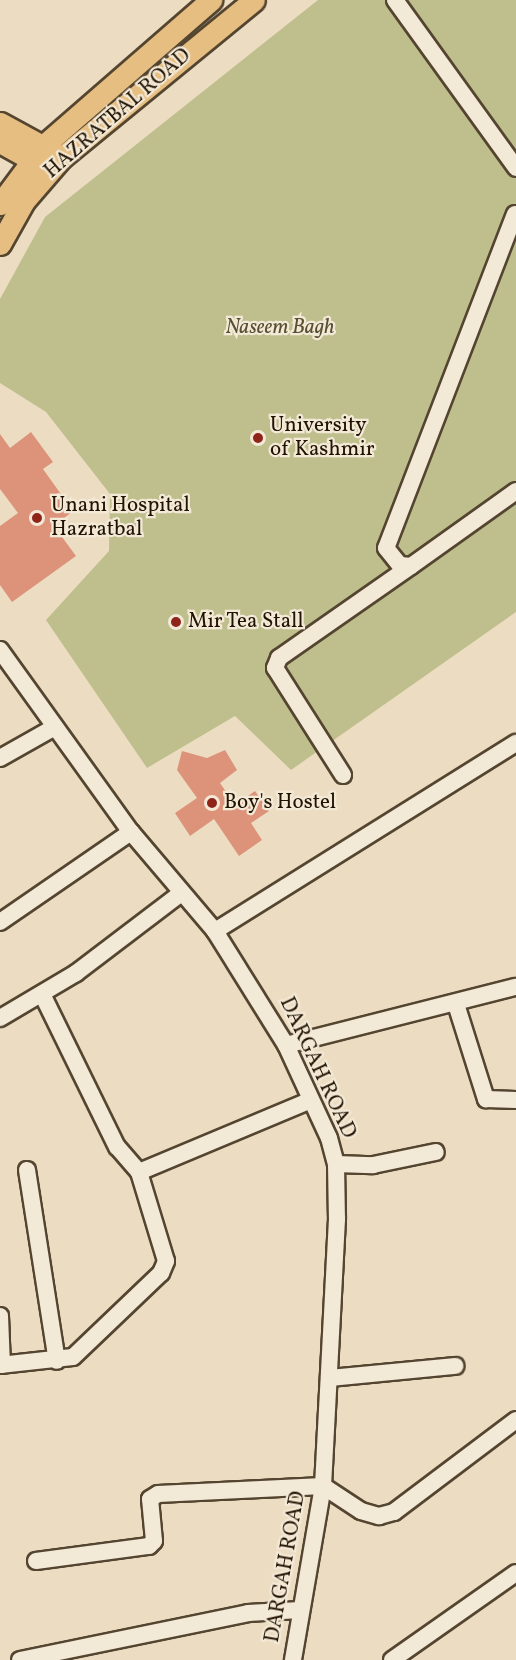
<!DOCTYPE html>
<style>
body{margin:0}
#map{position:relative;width:516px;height:1660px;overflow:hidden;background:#ecddc2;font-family:Vollkorn,serif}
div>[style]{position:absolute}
.green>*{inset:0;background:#bfbf8e}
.building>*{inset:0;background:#dc937a}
.roads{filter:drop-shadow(2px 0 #544530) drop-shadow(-2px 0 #544530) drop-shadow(0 2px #544530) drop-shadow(0 -2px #544530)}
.minor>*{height:16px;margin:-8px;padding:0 8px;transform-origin:8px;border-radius:8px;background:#f3e9d7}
.major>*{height:21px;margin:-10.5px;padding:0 10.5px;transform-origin:10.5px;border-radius:10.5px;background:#e6be81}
.dots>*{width:16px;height:16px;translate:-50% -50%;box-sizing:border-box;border:3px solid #f3e9d7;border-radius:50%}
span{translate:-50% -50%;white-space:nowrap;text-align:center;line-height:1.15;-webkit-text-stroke:4.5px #f3e9d7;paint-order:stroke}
.street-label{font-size:21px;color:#221200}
.park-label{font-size:21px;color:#594f32;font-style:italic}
.poi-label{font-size:21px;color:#221200}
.left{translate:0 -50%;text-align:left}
</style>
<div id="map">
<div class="green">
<i style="clip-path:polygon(318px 0,516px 0,516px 612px,291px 770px,235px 716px,147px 768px,46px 620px,109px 551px,110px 494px,46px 412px,0 383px,0 299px,45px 217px)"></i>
</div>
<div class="building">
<i style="clip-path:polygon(31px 432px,53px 462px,43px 469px,73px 511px,54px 526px,76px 556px,12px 602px,0 585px,0 526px,18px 513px,0 489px,0 434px,10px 448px)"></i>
<i style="clip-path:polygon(225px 750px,237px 770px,220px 783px,235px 805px,255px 791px,269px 811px,251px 823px,262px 840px,239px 856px,214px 819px,190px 836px,175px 813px,197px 798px,177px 770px,182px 751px,207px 758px)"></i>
</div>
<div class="roads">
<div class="minor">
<i style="left:395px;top:0;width:207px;rotate:54.2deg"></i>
<i style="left:515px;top:214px;width:358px;rotate:111.1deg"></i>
<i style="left:386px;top:548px;width:22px;rotate:51deg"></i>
<i style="left:400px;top:565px;width:11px;rotate:5deg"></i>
<i style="left:411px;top:566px;width:129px;rotate:-35.5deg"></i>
<i style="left:0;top:650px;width:224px;rotate:54.3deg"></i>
<i style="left:131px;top:832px;width:130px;rotate:49.7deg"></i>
<i style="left:215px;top:931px;width:134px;rotate:58.1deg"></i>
<i style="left:286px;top:1045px;width:102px;rotate:65.2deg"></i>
<i style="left:329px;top:1138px;width:27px;rotate:75deg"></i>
<i style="left:336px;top:1164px;width:55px;rotate:89deg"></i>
<i style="left:337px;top:1219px;width:267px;rotate:93deg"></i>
<i style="left:323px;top:1486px;width:177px;rotate:99.8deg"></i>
<i style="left:0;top:758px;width:63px;rotate:-29.4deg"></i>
<i style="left:343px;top:775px;width:127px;rotate:-122.4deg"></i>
<i style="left:275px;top:668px;width:11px;rotate:-68deg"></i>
<i style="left:279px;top:658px;width:161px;rotate:-34.9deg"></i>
<i style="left:0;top:922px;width:159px;rotate:-34.5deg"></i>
<i style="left:215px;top:931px;width:355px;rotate:-32deg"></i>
<i style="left:456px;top:1004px;width:100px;rotate:72.5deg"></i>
<i style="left:486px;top:1099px;width:30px;rotate:2deg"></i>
<i style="left:0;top:1018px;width:88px;rotate:-30.6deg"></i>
<i style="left:76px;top:973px;width:131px;rotate:-37.2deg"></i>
<i style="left:286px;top:1045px;width:237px;rotate:-14.2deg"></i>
<i style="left:336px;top:1164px;width:37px;rotate:2deg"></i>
<i style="left:373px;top:1165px;width:64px;rotate:-11.7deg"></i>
<i style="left:27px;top:1170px;width:193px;rotate:81.1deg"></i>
<i style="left:139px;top:1172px;width:186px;rotate:-22.7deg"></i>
<i style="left:0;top:1316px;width:49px;rotate:87.7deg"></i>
<i style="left:0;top:1365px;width:73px;rotate:-6.3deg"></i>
<i style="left:73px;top:1357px;width:122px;rotate:-43.7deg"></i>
<i style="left:161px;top:1273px;width:13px;rotate:-67deg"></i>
<i style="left:166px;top:1261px;width:93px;rotate:-106.9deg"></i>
<i style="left:139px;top:1172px;width:33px;rotate:-131deg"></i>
<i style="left:117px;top:1147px;width:170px;rotate:-116.1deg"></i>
<i style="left:330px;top:1378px;width:126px;rotate:-5.5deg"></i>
<i style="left:36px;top:1561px;width:114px;rotate:-7.6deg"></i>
<i style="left:149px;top:1546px;width:7px;rotate:-45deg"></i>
<i style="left:154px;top:1541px;width:42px;rotate:-95.4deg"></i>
<i style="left:150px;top:1499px;width:9px;rotate:-32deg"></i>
<i style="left:158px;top:1494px;width:165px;rotate:-2.8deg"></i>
<i style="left:323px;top:1486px;width:45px;rotate:33.3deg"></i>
<i style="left:361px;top:1511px;width:19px;rotate:16deg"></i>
<i style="left:379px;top:1516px;width:16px;rotate:-15deg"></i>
<i style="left:394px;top:1512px;width:153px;rotate:-37deg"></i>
<i style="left:20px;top:1660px;width:233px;rotate:-11.6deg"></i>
<i style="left:248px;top:1613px;width:52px;rotate:-3.3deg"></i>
<i style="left:392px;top:1660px;width:151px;rotate:-35.1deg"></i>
</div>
<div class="major">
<i style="left:0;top:123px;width:60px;rotate:28.7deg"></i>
<i style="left:0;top:142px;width:49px;rotate:29.2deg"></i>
<i style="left:0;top:204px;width:72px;rotate:-53.4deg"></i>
<i style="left:43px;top:146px;width:223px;rotate:-41deg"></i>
<i style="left:0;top:244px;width:49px;rotate:-60.8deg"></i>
<i style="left:24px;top:201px;width:57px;rotate:-49.3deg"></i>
<i style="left:61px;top:158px;width:249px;rotate:-39.3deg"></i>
</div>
</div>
<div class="dots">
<i style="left:258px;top:438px;background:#8f2418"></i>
<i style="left:37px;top:518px;background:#8f2418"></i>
<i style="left:176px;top:622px;background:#8f2418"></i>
<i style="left:212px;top:803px;background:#8f2418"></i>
</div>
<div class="street-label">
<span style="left:118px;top:114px;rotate:-41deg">HAZRATBAL ROAD</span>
<span style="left:317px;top:1068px;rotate:65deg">DARGAH ROAD</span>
<span style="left:286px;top:1567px;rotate:-80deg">DARGAH ROAD</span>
</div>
<div class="park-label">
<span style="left:280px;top:328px">Naseem Bagh</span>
</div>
<div class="poi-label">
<span class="left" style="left:270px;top:438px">University<br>of Kashmir</span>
<span class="left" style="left:51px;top:518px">Unani Hospital<br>Hazratbal</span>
<span class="left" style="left:188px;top:622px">Mir Tea Stall</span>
<span class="left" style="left:224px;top:803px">Boy's Hostel</span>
</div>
</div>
